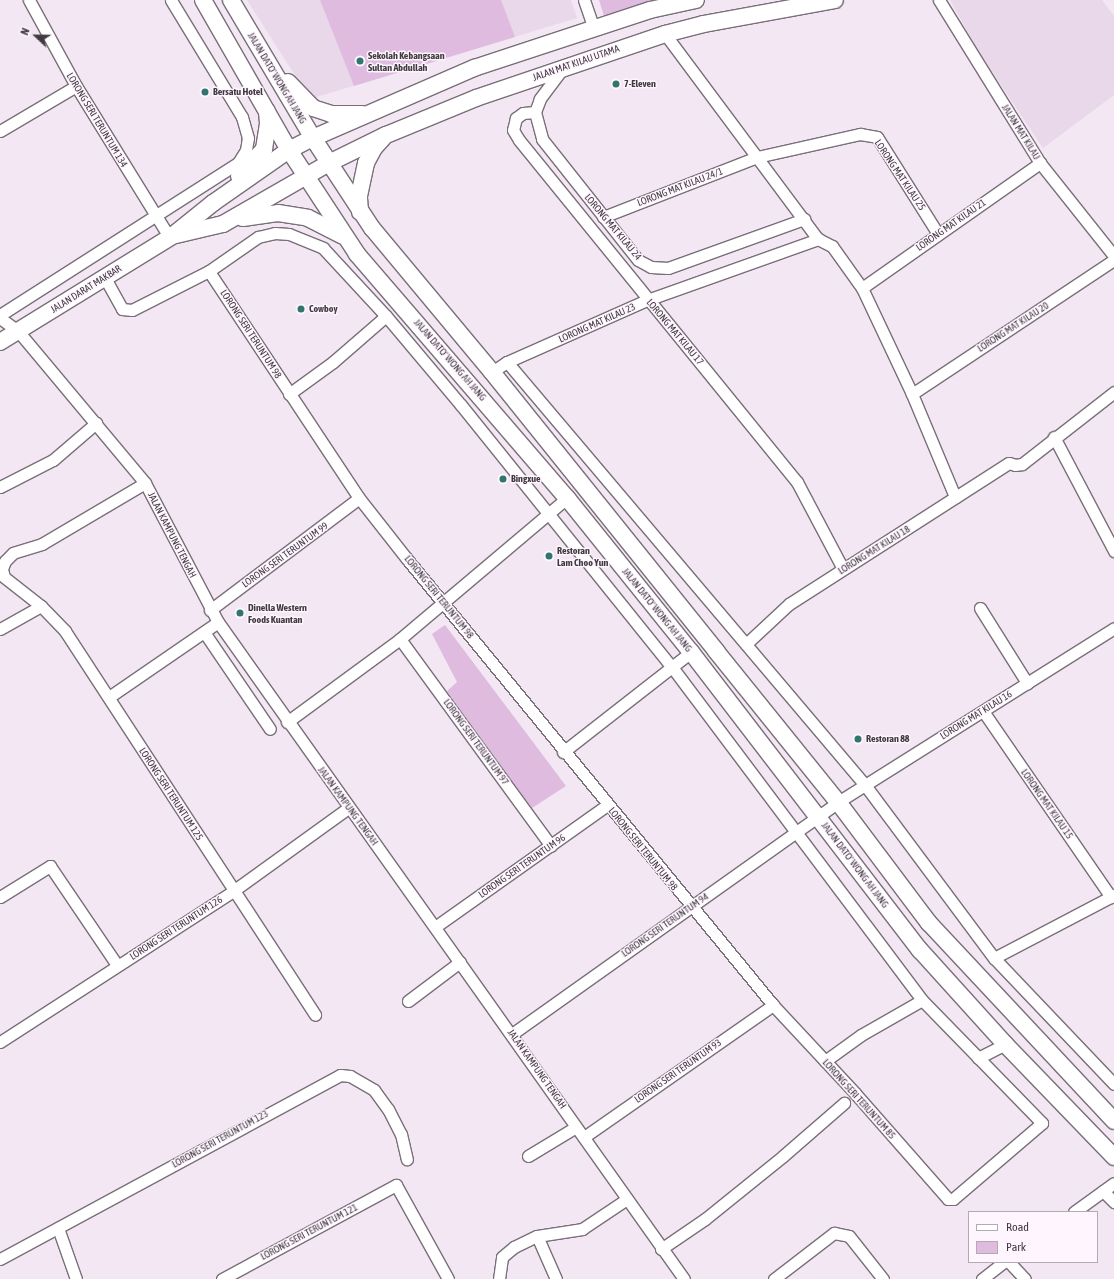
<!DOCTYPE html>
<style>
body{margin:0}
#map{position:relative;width:1114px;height:1279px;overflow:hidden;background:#f2e7f2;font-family:"Asap Condensed",sans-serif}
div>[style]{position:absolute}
.built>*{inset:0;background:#e9d8e9}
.green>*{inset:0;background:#e0bbe0}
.roads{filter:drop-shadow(1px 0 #796f79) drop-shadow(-1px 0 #796f79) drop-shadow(0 1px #796f79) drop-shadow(0 -1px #796f79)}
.street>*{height:11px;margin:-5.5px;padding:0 5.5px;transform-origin:5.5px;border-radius:5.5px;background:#fff}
.secondary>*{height:16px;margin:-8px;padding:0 8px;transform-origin:8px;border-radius:8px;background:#fff}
.dots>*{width:11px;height:11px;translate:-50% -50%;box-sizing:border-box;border:2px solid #fef5fe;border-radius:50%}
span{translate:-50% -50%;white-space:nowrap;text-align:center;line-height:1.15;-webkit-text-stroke:3px #fef5fe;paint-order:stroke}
.poi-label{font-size:10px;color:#403b40;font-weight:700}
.left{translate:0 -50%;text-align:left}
.street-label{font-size:10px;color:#403b40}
.legend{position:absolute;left:968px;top:1211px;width:130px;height:52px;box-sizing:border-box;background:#fef5fe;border:1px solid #b2abb2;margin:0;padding:5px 7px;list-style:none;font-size:12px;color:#403b40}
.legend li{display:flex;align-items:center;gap:8px;height:20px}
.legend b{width:20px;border:1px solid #b2abb2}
.north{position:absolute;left:16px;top:16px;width:40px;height:40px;-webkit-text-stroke:3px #fef5fe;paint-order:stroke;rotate:292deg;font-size:11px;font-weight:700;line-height:16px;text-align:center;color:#403b40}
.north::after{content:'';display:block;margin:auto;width:14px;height:18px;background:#403b40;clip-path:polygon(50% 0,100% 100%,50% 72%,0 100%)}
</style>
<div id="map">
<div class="built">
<i style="clip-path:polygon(247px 0,571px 0,577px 18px,310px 99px)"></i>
<i style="clip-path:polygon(950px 0,1102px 0,1114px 16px,1114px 95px,1043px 148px,977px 49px)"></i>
</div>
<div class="green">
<i style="clip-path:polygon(320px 0,501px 0,515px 37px,354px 86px)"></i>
<i style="clip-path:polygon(599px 0,667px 0,605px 19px)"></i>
<i style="clip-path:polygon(445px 625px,566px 786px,532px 808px,447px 691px,457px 682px,432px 634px)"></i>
</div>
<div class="roads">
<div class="street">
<i style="left:29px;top:0;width:98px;rotate:61.3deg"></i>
<i style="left:76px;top:86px;width:179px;rotate:58.3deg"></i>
<i style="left:584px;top:0;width:31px;rotate:71deg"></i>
<i style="left:939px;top:0;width:192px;rotate:58.2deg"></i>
<i style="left:1040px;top:163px;width:119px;rotate:51.5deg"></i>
<i style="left:665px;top:34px;width:256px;rotate:53.3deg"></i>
<i style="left:818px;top:239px;width:16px;rotate:27deg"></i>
<i style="left:832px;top:246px;width:52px;rotate:54.5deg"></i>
<i style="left:862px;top:288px;width:117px;rotate:64.7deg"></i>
<i style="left:912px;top:394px;width:112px;rotate:67.3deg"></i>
<i style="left:563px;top:68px;width:39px;rotate:127deg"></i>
<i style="left:540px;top:99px;width:14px;rotate:111deg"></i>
<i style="left:535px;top:112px;width:28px;rotate:75deg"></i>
<i style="left:542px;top:139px;width:154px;rotate:51.6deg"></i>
<i style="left:638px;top:260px;width:15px;rotate:28deg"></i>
<i style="left:651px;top:267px;width:17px;rotate:3deg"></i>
<i style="left:668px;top:268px;width:145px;rotate:-19.8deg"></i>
<i style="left:535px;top:112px;width:12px;rotate:175deg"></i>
<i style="left:523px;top:113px;width:9px;rotate:144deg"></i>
<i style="left:516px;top:118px;width:12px;rotate:104deg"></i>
<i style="left:513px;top:130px;width:12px;rotate:59deg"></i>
<i style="left:519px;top:140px;width:441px;rotate:50.9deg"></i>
<i style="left:797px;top:482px;width:98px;rotate:62.1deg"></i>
<i style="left:0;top:131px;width:88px;rotate:-30.6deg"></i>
<i style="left:603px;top:217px;width:165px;rotate:-21.3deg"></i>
<i style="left:757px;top:157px;width:106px;rotate:-12.6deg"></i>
<i style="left:860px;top:134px;width:17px;rotate:10deg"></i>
<i style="left:877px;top:137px;width:115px;rotate:57.8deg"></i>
<i style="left:105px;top:278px;width:35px;rotate:61deg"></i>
<i style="left:122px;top:309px;width:10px;rotate:6deg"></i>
<i style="left:132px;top:310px;width:86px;rotate:-26.9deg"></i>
<i style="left:209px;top:271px;width:60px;rotate:-34.8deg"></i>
<i style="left:258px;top:237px;width:17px;rotate:-13deg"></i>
<i style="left:275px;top:233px;width:14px;rotate:4deg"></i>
<i style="left:289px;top:234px;width:37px;rotate:22deg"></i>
<i style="left:323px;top:248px;width:93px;rotate:47.2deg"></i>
<i style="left:386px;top:316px;width:116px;rotate:49.9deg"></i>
<i style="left:461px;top:405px;width:336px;rotate:51.2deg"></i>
<i style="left:672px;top:667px;width:416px;rotate:53.1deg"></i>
<i style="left:922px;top:1000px;width:172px;rotate:45.7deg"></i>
<i style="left:1042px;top:1123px;width:117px;rotate:139.5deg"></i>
<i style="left:953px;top:1199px;width:5px;rotate:180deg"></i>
<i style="left:948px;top:1199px;width:141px;rotate:-131.3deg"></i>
<i style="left:855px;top:1093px;width:120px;rotate:-133deg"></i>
<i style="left:773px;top:1005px;width:577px;rotate:-129.37deg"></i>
<i style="left:407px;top:559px;width:78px;rotate:-128.2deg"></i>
<i style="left:359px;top:498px;width:272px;rotate:-123.5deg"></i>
<i style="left:862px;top:288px;width:218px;rotate:-35.1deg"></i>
<i style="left:0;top:315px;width:282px;rotate:-32.6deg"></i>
<i style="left:238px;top:163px;width:15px;rotate:-58deg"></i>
<i style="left:246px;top:150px;width:12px;rotate:-81deg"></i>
<i style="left:248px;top:138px;width:22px;rotate:-106deg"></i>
<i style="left:242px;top:117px;width:137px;rotate:-121.3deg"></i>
<i style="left:0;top:318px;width:22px;rotate:36deg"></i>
<i style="left:18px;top:331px;width:198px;rotate:50.1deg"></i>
<i style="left:145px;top:483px;width:157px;rotate:62.3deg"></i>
<i style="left:218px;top:622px;width:805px;rotate:54.65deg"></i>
<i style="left:507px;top:362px;width:554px;rotate:49.76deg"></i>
<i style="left:865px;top:785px;width:216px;rotate:53.3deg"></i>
<i style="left:994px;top:958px;width:174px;rotate:46.4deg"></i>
<i style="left:492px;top:372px;width:18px;rotate:-34deg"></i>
<i style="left:507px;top:362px;width:153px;rotate:-23.9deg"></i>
<i style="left:647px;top:300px;width:182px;rotate:-19.6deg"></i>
<i style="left:289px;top:394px;width:54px;rotate:-36deg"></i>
<i style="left:333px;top:362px;width:70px;rotate:-41deg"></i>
<i style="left:912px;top:394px;width:242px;rotate:-33.6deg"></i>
<i style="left:1054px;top:437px;width:129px;rotate:62.2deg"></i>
<i style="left:145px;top:483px;width:120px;rotate:149.4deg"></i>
<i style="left:42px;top:544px;width:30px;rotate:163deg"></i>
<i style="left:13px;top:553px;width:11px;rotate:135deg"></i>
<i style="left:5px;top:561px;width:9px;rotate:111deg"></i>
<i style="left:2px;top:569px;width:8px;rotate:76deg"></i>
<i style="left:4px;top:577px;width:47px;rotate:38.1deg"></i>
<i style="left:41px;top:606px;width:35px;rotate:46deg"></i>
<i style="left:65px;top:631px;width:458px;rotate:56.9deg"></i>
<i style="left:0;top:487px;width:59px;rotate:-27deg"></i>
<i style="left:53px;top:460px;width:57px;rotate:-40.7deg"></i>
<i style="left:980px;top:608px;width:89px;rotate:57.9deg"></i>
<i style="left:210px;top:610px;width:186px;rotate:-36.9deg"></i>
<i style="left:0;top:629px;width:47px;rotate:-29.3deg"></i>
<i style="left:204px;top:632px;width:117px;rotate:55.8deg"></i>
<i style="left:400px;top:639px;width:256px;rotate:53.9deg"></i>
<i style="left:746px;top:644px;width:59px;rotate:-42.9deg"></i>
<i style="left:789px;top:604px;width:261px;rotate:-32.7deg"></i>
<i style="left:1009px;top:463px;width:6px;rotate:18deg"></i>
<i style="left:1015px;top:465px;width:7px;rotate:-8deg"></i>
<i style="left:1022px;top:464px;width:117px;rotate:-38deg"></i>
<i style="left:109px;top:697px;width:132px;rotate:-34.5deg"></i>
<i style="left:983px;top:711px;width:226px;rotate:55.5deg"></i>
<i style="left:287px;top:722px;width:140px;rotate:-36.3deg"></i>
<i style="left:400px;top:639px;width:219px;rotate:-40.2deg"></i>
<i style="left:563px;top:752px;width:162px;rotate:-38deg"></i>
<i style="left:0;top:897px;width:59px;rotate:-31.8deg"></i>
<i style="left:50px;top:866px;width:120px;rotate:55.9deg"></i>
<i style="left:435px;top:927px;width:211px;rotate:-35.3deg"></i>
<i style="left:994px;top:958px;width:136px;rotate:-27.7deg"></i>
<i style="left:408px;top:1001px;width:65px;rotate:-36.9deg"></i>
<i style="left:512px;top:1034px;width:400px;rotate:-35.4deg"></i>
<i style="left:838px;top:802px;width:326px;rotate:-32.2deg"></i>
<i style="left:0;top:1042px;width:278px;rotate:-32.9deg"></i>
<i style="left:233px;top:891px;width:142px;rotate:-35.8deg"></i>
<i style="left:978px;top:1058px;width:30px;rotate:-27deg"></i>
<i style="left:825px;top:1061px;width:44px;rotate:-35.8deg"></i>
<i style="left:861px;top:1035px;width:70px;rotate:-29.8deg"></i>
<i style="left:584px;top:1137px;width:231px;rotate:-34.9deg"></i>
<i style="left:528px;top:1156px;width:56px;rotate:-31.1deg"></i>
<i style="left:1103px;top:1191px;width:16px;rotate:45deg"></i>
<i style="left:1074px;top:1212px;width:49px;rotate:-35.9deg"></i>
<i style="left:58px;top:1228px;width:54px;rotate:70.6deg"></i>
<i style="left:537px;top:1236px;width:47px;rotate:66.2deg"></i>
<i style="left:661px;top:1249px;width:53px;rotate:-34.3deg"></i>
<i style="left:705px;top:1219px;width:100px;rotate:-38.9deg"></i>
<i style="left:783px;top:1156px;width:81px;rotate:-41deg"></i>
<i style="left:0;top:1259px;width:387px;rotate:-28.4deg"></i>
<i style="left:340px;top:1075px;width:10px;rotate:6deg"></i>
<i style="left:350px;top:1076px;width:28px;rotate:30deg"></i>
<i style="left:374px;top:1090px;width:24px;rotate:54deg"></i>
<i style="left:388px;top:1109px;width:28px;rotate:63deg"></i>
<i style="left:401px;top:1134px;width:26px;rotate:77deg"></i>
<i style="left:1009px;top:1262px;width:23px;rotate:47deg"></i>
<i style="left:222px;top:1279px;width:198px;rotate:-28.4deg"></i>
<i style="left:396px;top:1185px;width:107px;rotate:61deg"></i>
<i style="left:499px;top:1279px;width:22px;rotate:-82deg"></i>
<i style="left:502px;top:1257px;width:16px;rotate:-40deg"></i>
<i style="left:514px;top:1247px;width:25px;rotate:-26deg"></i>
<i style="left:537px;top:1236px;width:46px;rotate:-8.8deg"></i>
<i style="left:582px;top:1229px;width:54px;rotate:-33.7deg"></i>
<i style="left:774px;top:1279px;width:76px;rotate:-37.5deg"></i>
<i style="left:834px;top:1233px;width:15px;rotate:11deg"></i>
<i style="left:849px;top:1236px;width:55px;rotate:51.7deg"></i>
<i style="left:982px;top:1279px;width:28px;rotate:-38deg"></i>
</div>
<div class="secondary">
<i style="left:203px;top:0;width:173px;rotate:60.2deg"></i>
<i style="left:289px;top:150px;width:124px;rotate:56.8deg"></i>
<i style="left:357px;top:254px;width:322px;rotate:49.3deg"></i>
<i style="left:567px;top:498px;width:198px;rotate:51.2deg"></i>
<i style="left:691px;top:652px;width:376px;rotate:52.5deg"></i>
<i style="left:920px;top:950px;width:127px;rotate:47.9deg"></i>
<i style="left:1005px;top:1044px;width:157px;rotate:46deg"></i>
<i style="left:231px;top:0;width:161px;rotate:59.3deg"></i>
<i style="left:313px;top:138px;width:108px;rotate:56.8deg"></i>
<i style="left:372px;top:228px;width:187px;rotate:50.2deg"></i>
<i style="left:492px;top:372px;width:358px;rotate:51.2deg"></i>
<i style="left:716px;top:651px;width:194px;rotate:51.1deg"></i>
<i style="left:838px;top:802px;width:151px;rotate:53.1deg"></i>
<i style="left:929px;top:923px;width:271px;rotate:46.9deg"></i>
<i style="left:288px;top:82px;width:36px;rotate:46deg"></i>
<i style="left:313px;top:108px;width:19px;rotate:18deg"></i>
<i style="left:331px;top:114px;width:31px"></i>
<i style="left:239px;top:176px;width:37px;rotate:-47deg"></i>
<i style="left:264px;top:149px;width:26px;rotate:-81deg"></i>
<i style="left:268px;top:123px;width:12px;rotate:-95deg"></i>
<i style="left:360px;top:212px;width:16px;rotate:-94deg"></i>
<i style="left:359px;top:196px;width:34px;rotate:-78deg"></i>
<i style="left:366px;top:163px;width:17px;rotate:-62deg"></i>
<i style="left:374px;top:148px;width:13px;rotate:-48deg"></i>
<i style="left:243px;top:218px;width:35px;rotate:-8deg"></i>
<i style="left:278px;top:213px;width:30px;rotate:9deg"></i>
<i style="left:308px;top:218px;width:38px;rotate:27deg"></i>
<i style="left:176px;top:235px;width:48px;rotate:-13.2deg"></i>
<i style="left:223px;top:224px;width:122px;rotate:-29.9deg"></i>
<i style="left:329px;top:163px;width:64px;rotate:-26.2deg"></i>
<i style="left:386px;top:135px;width:97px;rotate:-22.3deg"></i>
<i style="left:476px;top:98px;width:200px;rotate:-18.7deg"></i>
<i style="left:665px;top:34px;width:40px;rotate:-14.4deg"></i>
<i style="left:704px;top:24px;width:133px;rotate:-10.4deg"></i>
<i style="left:0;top:342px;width:202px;rotate:-31.6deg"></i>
<i style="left:172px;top:236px;width:53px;rotate:-38.8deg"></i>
<i style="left:213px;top:203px;width:93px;rotate:-34.9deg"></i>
<i style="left:289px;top:150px;width:27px;rotate:-27deg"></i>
<i style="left:313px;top:138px;width:176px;rotate:-23.5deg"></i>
<i style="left:474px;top:68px;width:185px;rotate:-18.2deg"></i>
<i style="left:650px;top:10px;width:47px;rotate:-12.3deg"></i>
</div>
</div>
<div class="dots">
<i style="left:360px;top:61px;background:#30766e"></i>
<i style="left:616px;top:84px;background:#30766e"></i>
<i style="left:205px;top:92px;background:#30766e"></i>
<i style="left:301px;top:309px;background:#30766e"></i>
<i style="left:503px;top:479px;background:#30766e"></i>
<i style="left:549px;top:556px;background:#30766e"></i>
<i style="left:240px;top:613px;background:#30766e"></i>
<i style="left:858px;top:739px;background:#30766e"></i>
</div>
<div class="poi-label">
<span class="left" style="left:368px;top:61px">Sekolah Kebangsaan<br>Sultan Abdullah</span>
<span class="left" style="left:624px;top:84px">7-Eleven</span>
<span class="left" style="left:213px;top:92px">Bersatu Hotel</span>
<span class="left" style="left:309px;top:309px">Cowboy</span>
<span class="left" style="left:511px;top:479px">Bingxue</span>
<span class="left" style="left:557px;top:556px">Restoran<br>Lam Choo Yun</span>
<span class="left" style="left:248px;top:613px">Dinella Western<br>Foods Kuantan</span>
<span class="left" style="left:866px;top:739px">Restoran 88</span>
</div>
<div class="street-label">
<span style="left:576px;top:63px;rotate:-19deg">JALAN MAT KILAU UTAMA</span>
<span style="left:277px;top:78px;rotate:59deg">JALAN DATO' WONG AH JANG</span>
<span style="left:97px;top:120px;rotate:59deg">LORONG SERI TERUNTUM 134</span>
<span style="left:1021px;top:132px;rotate:58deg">JALAN MAT KILAU</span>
<span style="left:900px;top:175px;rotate:56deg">LORONG MAT KILAU 25</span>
<span style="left:680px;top:187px;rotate:-21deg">LORONG MAT KILAU 24/1</span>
<span style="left:951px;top:225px;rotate:-35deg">LORONG MAT KILAU 21</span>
<span style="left:613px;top:227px;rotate:50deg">LORONG MAT KILAU 24</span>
<span style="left:86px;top:289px;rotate:-32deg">JALAN DARAT MAKBAR</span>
<span style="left:597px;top:323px;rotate:-24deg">LORONG MAT KILAU 23</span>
<span style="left:1013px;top:327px;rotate:-33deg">LORONG MAT KILAU 20</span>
<span style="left:675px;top:332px;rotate:50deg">LORONG MAT KILAU 17</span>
<span style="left:251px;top:334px;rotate:57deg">LORONG SERI TERUNTUM 98</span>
<span style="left:450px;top:360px;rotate:49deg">JALAN DATO' WONG AH JANG</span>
<span style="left:172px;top:535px;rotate:63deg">JALAN KAMPUNG TENGAH</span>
<span style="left:874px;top:550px;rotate:-32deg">LORONG MAT KILAU 18</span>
<span style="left:285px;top:555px;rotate:-36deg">LORONG SERI TERUNTUM 99</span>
<span style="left:439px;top:597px;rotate:51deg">LORONG SERI TERUNTUM 98</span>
<span style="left:657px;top:610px;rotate:51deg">JALAN DATO' WONG AH JANG</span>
<span style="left:976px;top:715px;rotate:-32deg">LORONG MAT KILAU 16</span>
<span style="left:476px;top:742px;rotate:54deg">LORONG SERI TERUNTUM 97</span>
<span style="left:171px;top:794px;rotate:57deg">LORONG SERI TERUNTUM 125</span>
<span style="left:1047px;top:804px;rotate:55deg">LORONG MAT KILAU 15</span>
<span style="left:348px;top:806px;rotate:54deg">JALAN KAMPUNG TENGAH</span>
<span style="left:643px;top:849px;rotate:51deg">LORONG SERI TERUNTUM 98</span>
<span style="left:855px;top:865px;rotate:53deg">JALAN DATO' WONG AH JANG</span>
<span style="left:522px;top:866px;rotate:-35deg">LORONG SERI TERUNTUM 96</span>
<span style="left:665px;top:925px;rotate:-35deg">LORONG SERI TERUNTUM 94</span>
<span style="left:176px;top:928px;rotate:-33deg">LORONG SERI TERUNTUM 126</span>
<span style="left:537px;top:1069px;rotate:55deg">JALAN KAMPUNG TENGAH</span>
<span style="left:678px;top:1071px;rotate:-35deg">LORONG SERI TERUNTUM 93</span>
<span style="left:859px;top:1099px;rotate:48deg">LORONG SERI TERUNTUM 85</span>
<span style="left:220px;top:1139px;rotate:-29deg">LORONG SERI TERUNTUM 123</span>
<span style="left:309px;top:1232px;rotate:-28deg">LORONG SERI TERUNTUM 121</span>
</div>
<ul class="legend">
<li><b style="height:5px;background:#fff"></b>Road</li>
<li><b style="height:11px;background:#e0bbe0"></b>Park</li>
</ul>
<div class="north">N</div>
</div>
